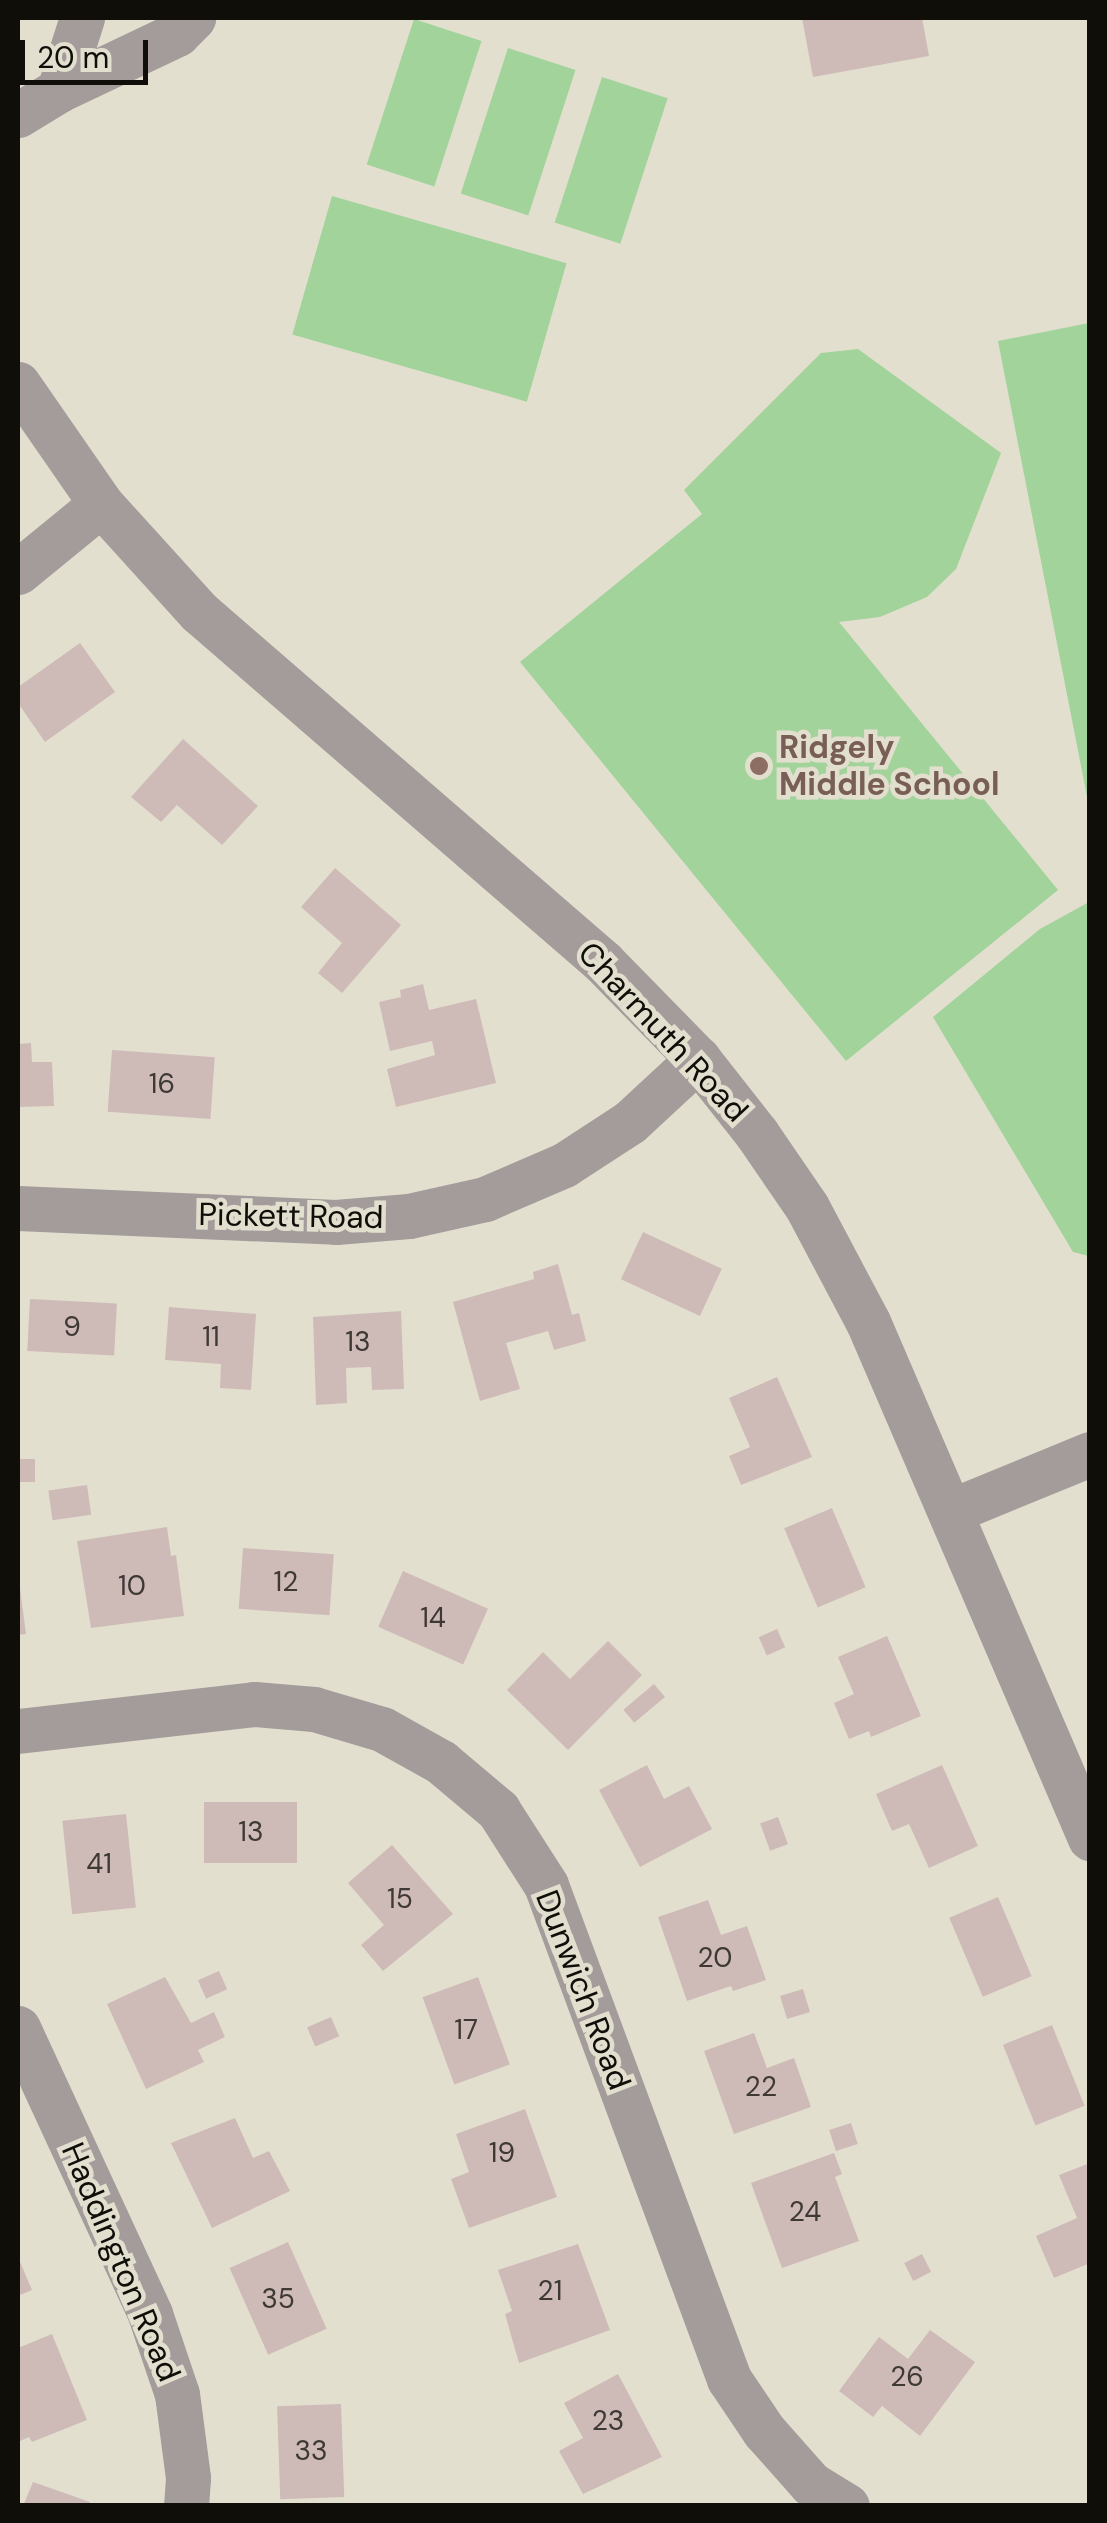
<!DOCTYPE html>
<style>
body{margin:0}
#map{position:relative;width:1107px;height:2523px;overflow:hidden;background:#e3dfcf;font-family:"DM Sans",sans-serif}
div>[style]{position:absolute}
.green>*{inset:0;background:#a1d39b;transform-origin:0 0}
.building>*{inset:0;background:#cebbb8;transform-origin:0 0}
.minor>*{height:45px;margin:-22.5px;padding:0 22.5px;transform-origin:22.5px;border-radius:22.5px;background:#a49b9b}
.dots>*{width:28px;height:28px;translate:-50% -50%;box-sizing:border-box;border:5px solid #e3dfcf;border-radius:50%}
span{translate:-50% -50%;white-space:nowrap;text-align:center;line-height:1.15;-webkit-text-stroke:9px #e3dfcf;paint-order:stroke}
.number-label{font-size:28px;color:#3f3935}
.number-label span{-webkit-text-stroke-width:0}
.education-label{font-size:32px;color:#785e54;font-weight:700}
.left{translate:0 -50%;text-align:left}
.street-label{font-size:32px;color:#0f0e09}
.frame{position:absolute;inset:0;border:20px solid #0f0e09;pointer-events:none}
.scale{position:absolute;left:20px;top:40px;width:128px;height:45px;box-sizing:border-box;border:5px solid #0f0e09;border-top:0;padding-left:12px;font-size:30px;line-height:35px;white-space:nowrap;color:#0f0e09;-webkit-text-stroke:8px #e3dfcf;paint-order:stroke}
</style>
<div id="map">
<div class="green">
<i style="left:414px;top:19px;width:71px;height:153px;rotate:18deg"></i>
<i style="left:508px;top:48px;width:71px;height:153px;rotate:18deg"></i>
<i style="left:602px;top:77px;width:69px;height:153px;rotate:18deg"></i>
<i style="left:332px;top:196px;width:244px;height:144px;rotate:16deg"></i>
<i style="clip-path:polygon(1089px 323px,1090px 323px,1089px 807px,998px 341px)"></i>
<i style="clip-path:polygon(858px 349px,1001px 453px,956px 569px,927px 597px,880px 617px,839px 622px,1058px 890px,846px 1061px,520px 662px,702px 514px,684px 490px,821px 353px)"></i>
<i style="clip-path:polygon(1089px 902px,1090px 902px,1089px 1256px,1073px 1252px,933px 1017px,1040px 929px)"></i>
</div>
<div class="building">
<i style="clip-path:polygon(802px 18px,922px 18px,929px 56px,813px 77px)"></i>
<i style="clip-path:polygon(80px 643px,115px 692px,45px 742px,18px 703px,18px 687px)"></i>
<i style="clip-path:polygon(183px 739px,258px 806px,222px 845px,177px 805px,161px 822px,131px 797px)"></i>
<i style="clip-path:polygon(335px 868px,401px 925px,342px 993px,318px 973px,342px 943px,301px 907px)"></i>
<i style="clip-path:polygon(423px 984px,429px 1010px,476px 999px,496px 1083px,396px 1107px,387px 1069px,435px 1055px,432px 1041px,390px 1051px,379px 1002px,401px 997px,400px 990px)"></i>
<i style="clip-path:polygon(31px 1043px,32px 1062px,52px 1062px,54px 1106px,18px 1107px,18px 1044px)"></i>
<i style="left:112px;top:1050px;width:103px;height:62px;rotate:4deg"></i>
<i style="left:643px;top:1232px;width:87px;height:52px;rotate:25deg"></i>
<i style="clip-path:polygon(558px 1264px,572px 1315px,579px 1313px,586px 1341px,554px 1350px,548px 1331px,506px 1343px,520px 1389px,480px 1401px,453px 1302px,534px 1279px,533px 1272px)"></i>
<i style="left:30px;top:1299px;width:87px;height:52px;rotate:3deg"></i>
<i style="clip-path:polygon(169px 1307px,256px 1314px,251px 1390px,220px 1388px,221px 1364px,165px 1360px)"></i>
<i style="clip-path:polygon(401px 1311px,404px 1389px,372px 1390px,371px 1367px,346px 1368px,347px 1403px,316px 1405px,313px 1317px)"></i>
<i style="clip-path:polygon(777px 1377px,812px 1457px,741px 1485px,729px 1456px,750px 1447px,729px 1398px)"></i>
<i style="left:18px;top:1459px;width:17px;height:23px"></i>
<i style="left:87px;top:1485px;width:30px;height:39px;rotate:82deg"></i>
<i style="left:832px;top:1508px;width:86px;height:52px;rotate:67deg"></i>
<i style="clip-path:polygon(167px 1527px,171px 1556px,176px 1555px,184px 1616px,91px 1628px,77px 1541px)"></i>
<i style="left:243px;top:1548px;width:91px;height:61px;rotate:4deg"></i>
<i style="left:403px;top:1571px;width:93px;height:61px;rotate:24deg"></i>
<i style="clip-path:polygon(18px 1573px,26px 1634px,18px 1635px)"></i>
<i style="left:777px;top:1629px;width:20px;height:20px;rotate:66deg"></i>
<i style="clip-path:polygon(887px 1636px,921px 1716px,871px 1737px,869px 1731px,849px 1739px,834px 1703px,854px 1694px,838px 1657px)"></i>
<i style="clip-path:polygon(608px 1641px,642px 1675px,568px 1750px,507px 1690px,543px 1652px,570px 1679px)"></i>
<i style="left:654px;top:1684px;width:17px;height:40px;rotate:50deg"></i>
<i style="clip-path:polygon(647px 1765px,664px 1799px,689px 1786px,712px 1829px,640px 1867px,599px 1790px)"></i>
<i style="clip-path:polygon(942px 1765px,978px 1846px,929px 1868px,909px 1824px,892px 1831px,876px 1794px)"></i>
<i style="left:204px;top:1802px;width:93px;height:61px"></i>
<i style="left:126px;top:1814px;width:94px;height:64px;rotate:84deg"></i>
<i style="left:778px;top:1817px;width:29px;height:19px;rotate:70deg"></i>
<i style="clip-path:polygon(392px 1845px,453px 1914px,383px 1971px,361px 1945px,384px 1925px,348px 1883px)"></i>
<i style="left:998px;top:1897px;width:86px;height:53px;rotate:67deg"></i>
<i style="clip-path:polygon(708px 1900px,721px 1935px,747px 1926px,766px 1980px,733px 1991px,731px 1986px,687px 2001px,658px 1917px)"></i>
<i style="left:219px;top:1971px;width:20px;height:23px;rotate:66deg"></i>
<i style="clip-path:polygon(165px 1977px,191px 2023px,214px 2012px,225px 2037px,198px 2050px,204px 2062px,146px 2089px,107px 2004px)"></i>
<i style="left:478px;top:1977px;width:93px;height:59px;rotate:70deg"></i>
<i style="left:803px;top:1989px;width:24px;height:24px;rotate:73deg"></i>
<i style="left:331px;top:2017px;width:21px;height:26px;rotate:67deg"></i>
<i style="left:1052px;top:2025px;width:87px;height:53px;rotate:68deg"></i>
<i style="clip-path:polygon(754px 2033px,767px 2068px,794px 2058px,811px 2107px,734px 2134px,704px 2051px)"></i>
<i style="clip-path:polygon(525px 2109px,557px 2197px,469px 2228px,451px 2179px,469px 2172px,456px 2134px)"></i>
<i style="clip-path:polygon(235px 2118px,253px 2158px,269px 2151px,290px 2191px,212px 2228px,171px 2143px)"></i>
<i style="left:851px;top:2123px;width:22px;height:23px;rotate:72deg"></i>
<i style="clip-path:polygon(834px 2153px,842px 2174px,835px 2177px,859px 2241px,782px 2268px,751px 2183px)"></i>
<i style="clip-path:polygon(1090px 2163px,1090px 2263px,1054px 2278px,1036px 2236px,1077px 2218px,1059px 2175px)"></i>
<i style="left:288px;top:2242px;width:95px;height:64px;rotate:66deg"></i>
<i style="clip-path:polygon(578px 2244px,610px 2330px,519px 2363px,505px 2314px,512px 2311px,498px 2270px)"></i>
<i style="left:922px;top:2254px;width:20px;height:20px;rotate:63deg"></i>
<i style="clip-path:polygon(18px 2257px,32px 2290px,18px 2296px)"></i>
<i style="clip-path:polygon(930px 2330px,975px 2362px,920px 2436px,882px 2406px,873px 2417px,839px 2391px,879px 2337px,908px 2359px)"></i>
<i style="clip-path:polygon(52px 2334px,87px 2420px,32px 2442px,29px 2437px,18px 2442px,18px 2348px)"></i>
<i style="clip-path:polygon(618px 2374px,662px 2457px,583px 2494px,559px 2451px,583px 2438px,564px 2403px)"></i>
<i style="left:341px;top:2404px;width:93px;height:64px;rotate:88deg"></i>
<i style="clip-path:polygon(33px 2482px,90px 2502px,89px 2506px,23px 2506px)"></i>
</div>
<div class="minor">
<i style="left:59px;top:90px;width:76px;rotate:-72.3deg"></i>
<i style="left:18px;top:115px;width:48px;rotate:-31.4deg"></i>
<i style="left:59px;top:90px;width:131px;rotate:-25.4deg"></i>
<i style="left:177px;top:34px;width:23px;rotate:-45deg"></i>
<i style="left:18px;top:384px;width:146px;rotate:55.3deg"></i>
<i style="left:101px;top:504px;width:146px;rotate:47.8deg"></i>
<i style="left:199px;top:612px;width:535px;rotate:40.9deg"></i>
<i style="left:603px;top:962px;width:136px;rotate:45.6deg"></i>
<i style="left:698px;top:1059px;width:95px;rotate:51.8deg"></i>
<i style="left:757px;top:1134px;width:88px;rotate:55.6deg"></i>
<i style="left:807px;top:1207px;width:130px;rotate:62.1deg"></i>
<i style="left:868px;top:1322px;width:562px;rotate:66.72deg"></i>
<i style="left:18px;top:572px;width:107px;rotate:-39.3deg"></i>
<i style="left:18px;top:1208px;width:318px;rotate:2.5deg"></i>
<i style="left:336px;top:1222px;width:73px;rotate:-4.7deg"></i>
<i style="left:409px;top:1216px;width:78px;rotate:-12.6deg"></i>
<i style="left:485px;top:1199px;width:86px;rotate:-23.3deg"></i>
<i style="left:564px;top:1165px;width:79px;rotate:-33.1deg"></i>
<i style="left:630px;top:1122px;width:93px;rotate:-42.8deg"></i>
<i style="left:951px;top:1511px;width:150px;rotate:-22.3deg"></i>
<i style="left:18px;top:1731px;width:238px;rotate:-6.5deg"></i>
<i style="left:254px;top:1704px;width:60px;rotate:4.8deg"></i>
<i style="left:314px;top:1709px;width:71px;rotate:16.4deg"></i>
<i style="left:382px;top:1729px;width:68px;rotate:29.2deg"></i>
<i style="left:441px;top:1762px;width:75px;rotate:40.1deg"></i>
<i style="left:498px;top:1810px;width:89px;rotate:57.4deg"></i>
<i style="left:546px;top:1885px;width:527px;rotate:69.67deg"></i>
<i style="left:729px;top:2379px;width:63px;rotate:56.1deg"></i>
<i style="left:764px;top:2431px;width:71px;rotate:48.4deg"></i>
<i style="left:811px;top:2484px;width:42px;rotate:31.4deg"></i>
<i style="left:18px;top:2028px;width:315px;rotate:65.2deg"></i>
<i style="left:150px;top:2314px;width:84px;rotate:71.4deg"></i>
<i style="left:177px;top:2394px;width:85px;rotate:82.5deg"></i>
<i style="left:188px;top:2478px;width:28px;rotate:94deg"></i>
</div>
<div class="dots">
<i style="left:759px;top:766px;background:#8d6e63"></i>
</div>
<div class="number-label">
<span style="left:162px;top:1084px">16</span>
<span style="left:72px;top:1327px">9</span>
<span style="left:211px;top:1337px">11</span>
<span style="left:358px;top:1342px">13</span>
<span style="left:286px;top:1582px">12</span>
<span style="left:132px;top:1586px">10</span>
<span style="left:433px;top:1618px">14</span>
<span style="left:251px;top:1832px">13</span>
<span style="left:99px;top:1864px">41</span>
<span style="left:400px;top:1899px">15</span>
<span style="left:715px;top:1958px">20</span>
<span style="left:466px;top:2030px">17</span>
<span style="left:761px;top:2087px">22</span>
<span style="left:502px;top:2153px">19</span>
<span style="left:805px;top:2212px">24</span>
<span style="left:550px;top:2291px">21</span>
<span style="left:278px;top:2299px">35</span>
<span style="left:907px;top:2377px">26</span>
<span style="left:608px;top:2421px">23</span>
<span style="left:311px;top:2451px">33</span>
</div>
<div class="education-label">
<span class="left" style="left:779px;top:766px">Ridgely<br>Middle School</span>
</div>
<div class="street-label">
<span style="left:663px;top:1032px;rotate:47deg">Charmuth Road</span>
<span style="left:291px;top:1216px;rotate:1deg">Pickett Road</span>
<span style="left:583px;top:1990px;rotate:69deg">Dunwich Road</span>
<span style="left:121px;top:2262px;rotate:67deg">Haddington Road</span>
</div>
<div class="frame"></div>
<div class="scale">20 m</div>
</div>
